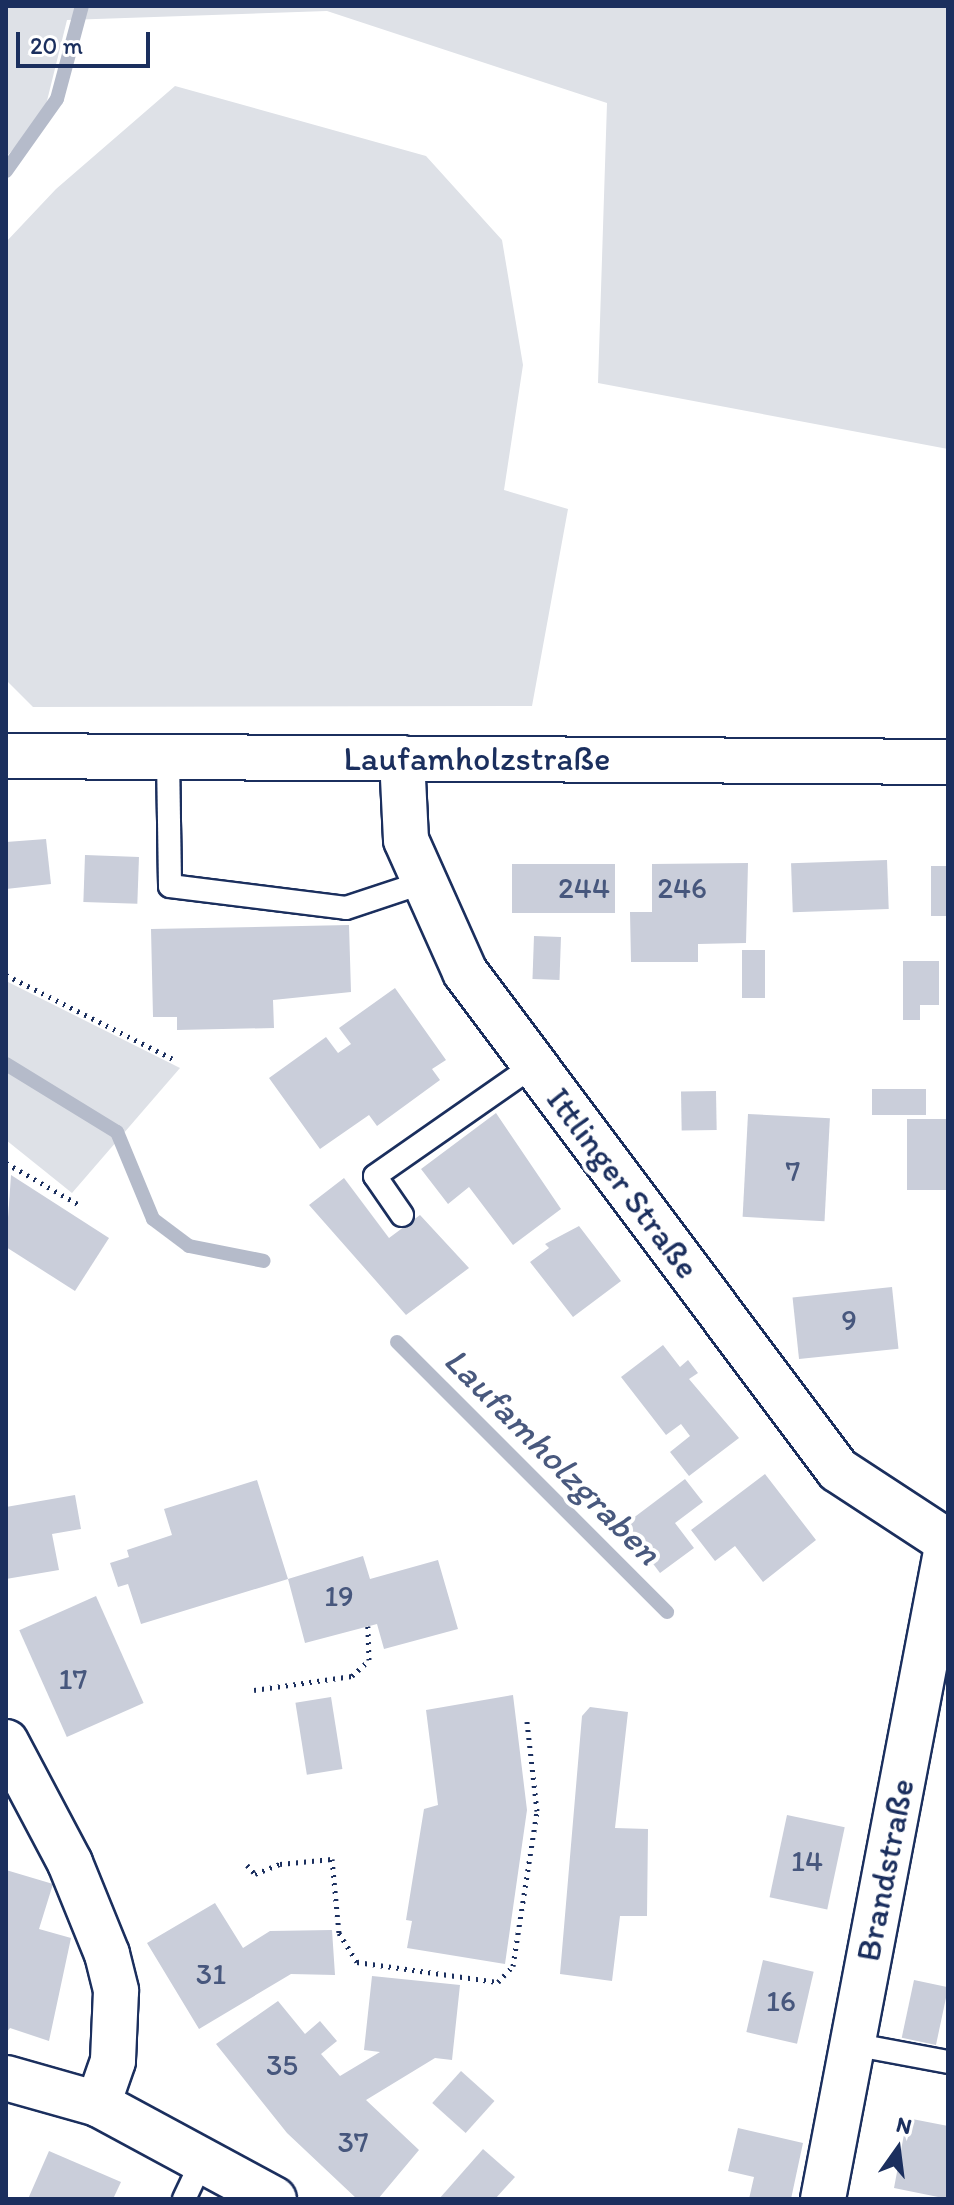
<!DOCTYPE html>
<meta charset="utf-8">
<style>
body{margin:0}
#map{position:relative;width:954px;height:2205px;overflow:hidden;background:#fff;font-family:Itim,sans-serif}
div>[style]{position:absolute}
.green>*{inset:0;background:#dee1e7}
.stream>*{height:14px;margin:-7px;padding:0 7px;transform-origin:7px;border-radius:7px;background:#b5bbca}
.building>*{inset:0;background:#caceda;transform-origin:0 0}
.path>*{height:5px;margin-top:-2.5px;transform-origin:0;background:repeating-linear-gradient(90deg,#1b2f5e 0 2px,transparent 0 8px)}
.roads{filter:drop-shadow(2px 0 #1b2f5e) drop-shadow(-2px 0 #1b2f5e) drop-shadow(0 2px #1b2f5e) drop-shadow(0 -2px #1b2f5e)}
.service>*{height:22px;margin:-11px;padding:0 11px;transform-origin:11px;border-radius:11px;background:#fff}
.minor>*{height:44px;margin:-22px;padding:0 22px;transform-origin:22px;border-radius:22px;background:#fff}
.secondary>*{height:44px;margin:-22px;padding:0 22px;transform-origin:22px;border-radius:22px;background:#fff}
span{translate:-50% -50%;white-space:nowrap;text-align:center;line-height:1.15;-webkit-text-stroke:8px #fff;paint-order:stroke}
.number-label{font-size:30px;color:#47577d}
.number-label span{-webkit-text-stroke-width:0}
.street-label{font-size:34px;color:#1b2f5e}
.water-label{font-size:36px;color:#49597e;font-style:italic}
.frame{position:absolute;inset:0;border:8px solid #1b2f5e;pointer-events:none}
.north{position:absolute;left:858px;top:2109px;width:80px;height:80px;-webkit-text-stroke:6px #fff;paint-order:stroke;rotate:14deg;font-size:22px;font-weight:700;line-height:32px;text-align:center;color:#1b2f5e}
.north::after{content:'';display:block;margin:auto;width:28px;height:36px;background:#1b2f5e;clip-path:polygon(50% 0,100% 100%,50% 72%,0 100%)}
.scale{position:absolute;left:16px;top:32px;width:134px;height:36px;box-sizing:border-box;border:4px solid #1b2f5e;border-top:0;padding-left:10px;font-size:24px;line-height:28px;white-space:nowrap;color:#1b2f5e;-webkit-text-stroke:6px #fff;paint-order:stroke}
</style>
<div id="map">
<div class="green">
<i style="clip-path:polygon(6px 6px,948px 6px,948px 449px,598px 383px,607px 103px,327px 11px,67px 20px,43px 117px,6px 157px)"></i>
<i style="clip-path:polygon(175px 86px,426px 156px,502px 240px,523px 365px,504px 490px,568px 509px,532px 706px,33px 707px,6px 680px,6px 242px,56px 189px)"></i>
<i style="clip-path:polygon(6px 981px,180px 1068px,72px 1193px,6px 1140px)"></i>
</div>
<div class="stream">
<i style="left:6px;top:171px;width:88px;rotate:-54.7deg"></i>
<i style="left:57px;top:99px;width:96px;rotate:-75deg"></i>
<i style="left:6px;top:1064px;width:130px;rotate:31.5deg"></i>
<i style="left:117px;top:1132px;width:94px;rotate:67.5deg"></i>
<i style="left:153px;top:1219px;width:45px;rotate:36.9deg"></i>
<i style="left:189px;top:1246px;width:76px;rotate:11.3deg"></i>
<i style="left:397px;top:1342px;width:382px;rotate:45deg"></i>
</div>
<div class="building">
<i style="clip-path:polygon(46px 839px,51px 884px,6px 889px,6px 842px)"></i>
<i style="left:85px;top:855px;width:54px;height:47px;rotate:2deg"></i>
<i style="left:887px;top:860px;width:49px;height:96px;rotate:88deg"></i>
<i style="clip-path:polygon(748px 863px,746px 943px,698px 944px,698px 962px,631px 962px,630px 912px,652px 912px,652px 864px)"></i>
<i style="left:615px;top:864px;width:49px;height:103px;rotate:90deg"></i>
<i style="left:931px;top:866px;width:17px;height:50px"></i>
<i style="clip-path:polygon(349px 925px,351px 992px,273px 1000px,274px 1028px,177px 1030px,177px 1017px,153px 1017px,151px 929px)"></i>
<i style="left:534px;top:936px;width:27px;height:43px;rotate:2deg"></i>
<i style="left:742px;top:950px;width:23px;height:48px"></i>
<i style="clip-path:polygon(903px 961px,939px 961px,939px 1005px,920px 1005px,920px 1020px,903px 1020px)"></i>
<i style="clip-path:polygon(395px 988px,446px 1060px,432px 1069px,440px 1080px,377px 1126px,369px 1115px,320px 1149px,269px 1078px,326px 1037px,338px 1053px,351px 1044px,339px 1028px)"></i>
<i style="left:872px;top:1089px;width:54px;height:26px"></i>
<i style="left:716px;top:1091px;width:39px;height:35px;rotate:89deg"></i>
<i style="clip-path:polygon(496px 1113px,561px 1209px,513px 1245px,469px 1187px,448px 1204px,421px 1169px)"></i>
<i style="left:748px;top:1114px;width:82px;height:103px;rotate:3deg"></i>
<i style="left:907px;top:1119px;width:41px;height:71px"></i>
<i style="clip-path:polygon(11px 1175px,109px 1238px,75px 1291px,6px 1247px)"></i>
<i style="clip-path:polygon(344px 1178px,389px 1238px,420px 1215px,469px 1268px,406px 1315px,309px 1205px)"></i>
<i style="clip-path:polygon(579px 1226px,621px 1281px,573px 1317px,530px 1262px,549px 1248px,545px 1244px)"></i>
<i style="left:892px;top:1287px;width:62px;height:100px;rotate:84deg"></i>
<i style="clip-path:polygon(663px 1345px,680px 1367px,688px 1360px,698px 1373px,689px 1379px,739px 1438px,689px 1476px,670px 1452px,690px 1436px,681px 1424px,666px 1435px,621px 1377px)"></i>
<i style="clip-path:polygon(765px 1474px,816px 1540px,763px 1582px,735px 1546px,715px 1561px,691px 1530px)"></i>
<i style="clip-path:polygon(685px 1479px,703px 1502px,675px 1523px,694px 1548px,660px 1573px,624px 1525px)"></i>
<i style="clip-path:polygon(257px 1480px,288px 1579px,363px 1556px,370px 1579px,438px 1560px,458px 1629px,384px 1649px,377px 1624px,305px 1643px,288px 1579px,141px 1624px,128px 1584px,118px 1587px,110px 1563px,129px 1557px,127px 1550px,172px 1535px,164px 1509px)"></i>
<i style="clip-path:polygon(75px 1495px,81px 1529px,52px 1534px,59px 1570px,6px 1579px,6px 1507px)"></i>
<i style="left:96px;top:1596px;width:117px;height:84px;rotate:66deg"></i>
<i style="clip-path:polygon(513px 1695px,527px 1810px,505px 1964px,407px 1948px,412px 1921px,406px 1920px,424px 1809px,438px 1805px,426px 1710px)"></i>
<i style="left:331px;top:1697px;width:73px;height:36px;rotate:81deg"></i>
<i style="clip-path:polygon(590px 1707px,628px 1712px,615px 1828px,648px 1829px,647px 1916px,620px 1916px,612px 1981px,560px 1974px,582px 1716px)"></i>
<i style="left:787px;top:1815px;width:59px;height:84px;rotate:12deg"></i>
<i style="clip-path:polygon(6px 1870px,53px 1884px,39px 1929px,71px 1938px,49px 2041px,10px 2028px,6px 2033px)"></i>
<i style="clip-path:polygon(215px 1903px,243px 1948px,270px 1931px,332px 1930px,335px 1975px,291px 1974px,199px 2029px,147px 1943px)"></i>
<i style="left:763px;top:1960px;width:52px;height:74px;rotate:13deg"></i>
<i style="clip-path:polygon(372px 1976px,460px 1985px,452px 2060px,435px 2058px,366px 2100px,419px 2150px,378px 2199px,357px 2199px,287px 2133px,216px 2044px,278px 2001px,305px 2034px,320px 2021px,337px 2041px,321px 2054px,340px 2076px,380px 2052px,364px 2050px)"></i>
<i style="left:914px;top:1980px;width:35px;height:59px;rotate:12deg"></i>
<i style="left:461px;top:2071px;width:45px;height:43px;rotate:42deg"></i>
<i style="clip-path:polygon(907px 2118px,948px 2126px,948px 2199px,894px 2188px)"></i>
<i style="clip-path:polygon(738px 2128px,803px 2143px,791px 2199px,749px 2199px,754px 2177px,728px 2171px)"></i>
<i style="clip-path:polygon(483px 2149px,515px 2177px,495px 2199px,439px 2199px)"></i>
<i style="clip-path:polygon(49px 2151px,121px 2182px,113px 2199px,28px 2199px)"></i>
</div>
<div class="path">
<i style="left:6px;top:975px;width:191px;rotate:26.7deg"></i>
<i style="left:6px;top:1163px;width:83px;rotate:29.7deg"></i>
<i style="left:254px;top:1690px;width:99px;rotate:-8.1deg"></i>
<i style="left:352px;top:1676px;width:23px;rotate:-43deg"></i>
<i style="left:369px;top:1660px;width:34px;rotate:-92deg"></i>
<i style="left:247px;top:1865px;width:12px;rotate:48deg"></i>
<i style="left:255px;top:1874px;width:27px;rotate:-22deg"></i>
<i style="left:280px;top:1864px;width:52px;rotate:-5.5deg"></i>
<i style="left:332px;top:1859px;width:74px;rotate:84.6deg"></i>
<i style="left:339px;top:1933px;width:34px;rotate:58deg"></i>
<i style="left:357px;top:1962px;width:142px;rotate:8.1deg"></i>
<i style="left:498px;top:1982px;width:22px;rotate:-47deg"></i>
<i style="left:513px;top:1966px;width:157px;rotate:-81.2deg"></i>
<i style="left:537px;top:1811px;width:90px;rotate:-96.4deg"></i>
</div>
<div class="roads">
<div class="service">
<i style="left:168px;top:757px;width:129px;rotate:89.1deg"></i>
<i style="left:170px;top:886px;width:177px;rotate:7.1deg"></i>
<i style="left:346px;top:908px;width:79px;rotate:-18.4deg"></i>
<i style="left:402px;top:1215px;width:47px;rotate:-124.7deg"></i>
<i style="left:375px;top:1176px;width:194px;rotate:-34.9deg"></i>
<i style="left:852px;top:2044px;width:98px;rotate:10.6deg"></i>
<i style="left:184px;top:2199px;width:44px;rotate:-64.6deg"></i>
</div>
<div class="minor">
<i style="left:402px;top:758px;width:82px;rotate:87.2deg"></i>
<i style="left:406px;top:840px;width:145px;rotate:65.9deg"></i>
<i style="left:465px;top:972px;width:622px;rotate:53.17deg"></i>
<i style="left:838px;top:1470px;width:131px;rotate:33.2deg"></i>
<i style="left:6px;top:1742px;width:137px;rotate:62.1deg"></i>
<i style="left:70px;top:1863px;width:98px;rotate:67.9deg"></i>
<i style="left:107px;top:1954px;width:38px;rotate:76deg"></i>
<i style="left:116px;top:1991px;width:70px;rotate:92.5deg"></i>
<i style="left:113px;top:2061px;width:46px;rotate:109.2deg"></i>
<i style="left:6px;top:2078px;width:96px;rotate:15.8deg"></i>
<i style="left:98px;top:2104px;width:200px;rotate:28.4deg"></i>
<i style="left:823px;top:2199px;width:670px;rotate:-79.24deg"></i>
</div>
<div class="secondary">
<i style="left:6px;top:756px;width:942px;rotate:0.36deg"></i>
</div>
</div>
<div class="number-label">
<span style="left:584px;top:888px">244</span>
<span style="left:682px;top:888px">246</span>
<span style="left:793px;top:1171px">7</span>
<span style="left:849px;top:1320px">9</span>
<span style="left:339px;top:1596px">19</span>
<span style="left:73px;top:1679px">17</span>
<span style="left:807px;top:1861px">14</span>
<span style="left:211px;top:1974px">31</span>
<span style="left:781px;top:2001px">16</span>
<span style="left:282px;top:2065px">35</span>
<span style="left:353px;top:2142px">37</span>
</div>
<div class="street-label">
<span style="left:477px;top:759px">Laufamholzstraße</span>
<span style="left:623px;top:1183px;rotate:53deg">Ittlinger Straße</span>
<span style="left:885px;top:1870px;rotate:-79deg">Brandstraße</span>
</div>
<div class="water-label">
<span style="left:553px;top:1456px;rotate:45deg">Laufamholzgraben</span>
</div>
<div class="frame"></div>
<div class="north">N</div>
<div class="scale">20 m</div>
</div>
